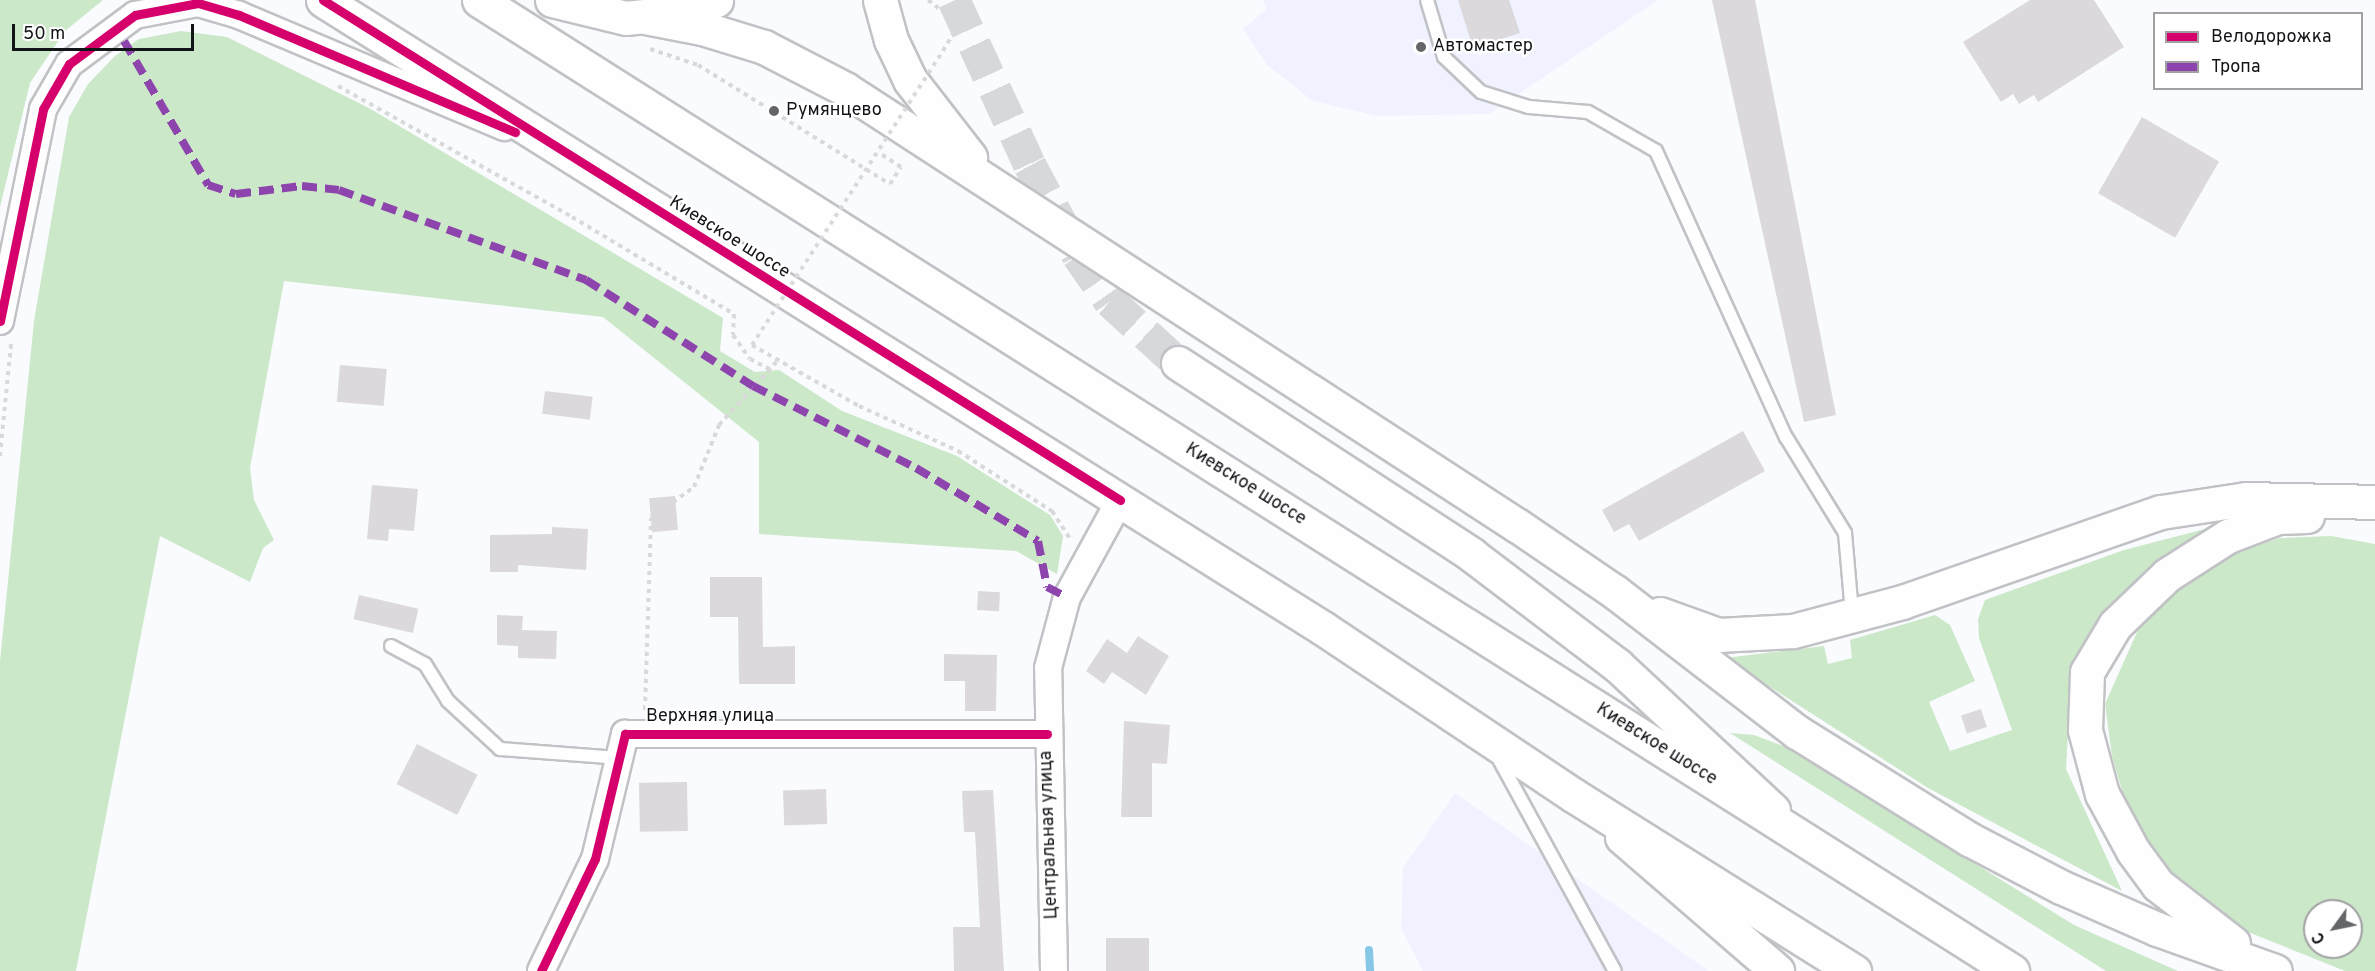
<!DOCTYPE html>
<meta charset="utf-8">
<style>
body{margin:0}
#map{position:relative;width:2375px;height:971px;overflow:hidden;background:#fafbfe;font-family:Overpass,sans-serif}
div>[style]{position:absolute}
.built>*{inset:0;background:#f0f3ff}
.green>*{inset:0;background:#cbe8c9}
.stream>*{height:8px;margin:-4px;padding:0 4px;transform-origin:4px;border-radius:4px;background:#86c7e6}
.building>*{inset:0;background:#dbd9db;transform-origin:0 0}
.secondary-tunnel>*{height:33px;margin-top:-16.5px;transform-origin:0;background:repeating-linear-gradient(90deg,#d7d8dc 0 33px,transparent 0 49px)}
.path>*{height:4px;margin-top:-2px;transform-origin:0;background:repeating-linear-gradient(90deg,#d9d9d9 0 4.5px,transparent 0 9px)}
.roads{filter:drop-shadow(2px 0 #c1c2c5) drop-shadow(-2px 0 #c1c2c5) drop-shadow(0 2px #c1c2c5) drop-shadow(0 -2px #c1c2c5)}
.service>*{height:12px;margin:-6px;padding:0 6px;transform-origin:6px;border-radius:6px;background:#fefeff}
.minor>*{height:26px;margin:-13px;padding:0 13px;transform-origin:13px;border-radius:13px;background:#fefeff}
.secondary>*{height:33px;margin:-16.5px;padding:0 16.5px;transform-origin:16.5px;border-radius:16.5px;background:#fefeff}
.trunk>*{height:33px;margin:-16.5px;padding:0 16.5px;transform-origin:16.5px;border-radius:16.5px;background:#fefeff}
.path-bridge>*{height:4px;margin-top:-2px;transform-origin:0;background:repeating-linear-gradient(90deg,#d9d9d9 0 4.5px,transparent 0 9px)}
.quiet>*{height:8px;margin-top:-4px;transform-origin:0;background:repeating-linear-gradient(90deg,#8e44ad 0 15px,transparent 0 23px)}
.cycleway>*{height:9px;margin:-4.5px;padding:0 4.5px;transform-origin:4.5px;border-radius:4.5px;background:#d6006c}
.dots>*{width:16px;height:16px;translate:-50% -50%;box-sizing:border-box;border:3px solid #fff;border-radius:50%}
span{translate:-50% -50%;white-space:nowrap;text-align:center;line-height:1.15;-webkit-text-stroke:4.5px #fff;paint-order:stroke}
.poi-label{font-size:18px;color:#131418}
.left{translate:0 -50%;text-align:left}
.street-label{font-size:18px;color:#131418}
.legend{position:absolute;left:2153px;top:12px;width:210px;height:78px;box-sizing:border-box;background:#fff;border:2px solid #a1a1a3;margin:0;padding:8px 10px;list-style:none;font-size:18px;color:#131418}
.legend li{display:flex;align-items:center;gap:12px;height:30px}
.legend b{width:30px;border:2px solid #a1a1a3}
.north{position:absolute;left:2303px;top:899px;width:60px;height:60px;box-sizing:border-box;background:#fff;border:2px solid #a1a1a3;border-radius:50%;rotate:237deg;font-size:16px;font-weight:700;line-height:24px;text-align:center;color:#131418}
.north::after{content:'';display:block;margin:auto;width:21px;height:27px;background:#646568;clip-path:polygon(50% 0,100% 100%,50% 72%,0 100%)}
.scale{position:absolute;left:12px;top:24px;width:182px;height:27px;box-sizing:border-box;border:3px solid #131418;border-top:0;padding-left:8px;font-size:18px;line-height:21px;white-space:nowrap;color:#131418;-webkit-text-stroke:4px #fff;paint-order:stroke}
</style>
<div id="map">
<div class="built">
<i style="clip-path:polygon(1263px 0,1658px 0,1489px 114px,1378px 116px,1313px 101px,1267px 65px,1243px 29px,1267px 9px)"></i>
<i style="clip-path:polygon(1455px 793px,1709px 971px,1423px 971px,1401px 928px,1403px 868px)"></i>
</div>
<div class="green">
<i style="clip-path:polygon(0 0,103px 0,65px 31px,30px 83px,0 207px)"></i>
<i style="clip-path:polygon(181px 31px,227px 37px,369px 108px,723px 318px,720px 351px,755px 372px,779px 370px,842px 411px,957px 456px,1050px 515px,1063px 536px,1057px 574px,1016px 551px,759px 534px,759px 442px,603px 317px,284px 281px,250px 468px,254px 500px,274px 540px,263px 548px,250px 582px,160px 536px,76px 971px,0 971px,0 661px,34px 321px,69px 117px,88px 84px,115px 56px,139px 39px)"></i>
<i style="clip-path:polygon(2205px 529px,2159px 559px,2106px 609px,2072px 661px,2066px 769px,2122px 891px,1928px 788px,1725px 658px,1824px 646px,1828px 664px,1852px 658px,1850px 640px,1935px 615px,1950px 625px,1975px 681px,1929px 702px,1950px 751px,2012px 730px,1979px 638px,1978px 619px,1985px 600px,2124px 550px)"></i>
<i style="clip-path:polygon(evenodd,2331px 536px,2375px 544px,2375px 971px,2345px 971px,2218px 920px,2177px 884px,2129px 815px,2112px 756px,2105px 704px,2142px 621px,2186px 578px,2216px 559px,2280px 538px,2331px 536px,2315px 911px,2351px 911px,2351px 947px,2315px 947px,2315px 911px)"></i>
<i style="clip-path:polygon(1730px 733px,1754px 735px,1789px 748px,2074px 925px,2178px 971px,2106px 971px)"></i>
</div>
<div class="stream">
<i style="left:1369px;top:950px;width:21px;rotate:87deg"></i>
</div>
<div class="building">
<i style="clip-path:polygon(1458px 0,1509px 0,1520px 33px,1473px 48px)"></i>
<i style="clip-path:polygon(1712px 0,1755px 0,1836px 415px,1804px 422px)"></i>
<i style="clip-path:polygon(2030px 0,2094px 0,2124px 47px,2038px 102px,2034px 95px,2019px 104px,2013px 94px,2001px 102px,1963px 42px)"></i>
<i style="left:2142px;top:117px;width:89px;height:88px;rotate:30deg"></i>
<i style="left:340px;top:365px;width:47px;height:37px;rotate:5deg"></i>
<i style="left:545px;top:391px;width:48px;height:23px;rotate:7deg"></i>
<i style="clip-path:polygon(1743px 431px,1765px 471px,1639px 541px,1629px 524px,1614px 532px,1602px 510px)"></i>
<i style="clip-path:polygon(372px 485px,418px 489px,414px 531px,389px 529px,388px 541px,367px 539px)"></i>
<i style="left:675px;top:496px;width:34px;height:26px;rotate:85deg"></i>
<i style="clip-path:polygon(552px 527px,588px 529px,586px 570px,518px 565px,518px 572px,490px 572px,490px 535px,552px 534px)"></i>
<i style="clip-path:polygon(710px 577px,762px 577px,763px 647px,795px 646px,795px 684px,739px 684px,738px 617px,710px 617px)"></i>
<i style="left:978px;top:591px;width:22px;height:19px;rotate:3deg"></i>
<i style="left:359px;top:595px;width:61px;height:25px;rotate:13deg"></i>
<i style="clip-path:polygon(497px 615px,523px 616px,522px 630px,557px 631px,556px 659px,518px 658px,518px 646px,497px 645px)"></i>
<i style="clip-path:polygon(1138px 636px,1169px 656px,1146px 695px,1112px 672px,1104px 684px,1086px 671px,1107px 639px,1127px 653px)"></i>
<i style="clip-path:polygon(944px 654px,997px 655px,996px 711px,965px 711px,965px 681px,944px 681px)"></i>
<i style="left:1981px;top:709px;width:19px;height:21px;rotate:72deg"></i>
<i style="clip-path:polygon(1124px 721px,1170px 725px,1167px 764px,1152px 763px,1152px 817px,1121px 817px)"></i>
<i style="left:417px;top:744px;width:68px;height:45px;rotate:27deg"></i>
<i style="left:687px;top:782px;width:49px;height:48px;rotate:89deg"></i>
<i style="left:826px;top:789px;width:35px;height:43px;rotate:88deg"></i>
<i style="clip-path:polygon(993px 790px,1004px 971px,954px 971px,953px 927px,980px 927px,975px 832px,964px 832px,962px 791px)"></i>
<i style="left:1106px;top:938px;width:43px;height:33px"></i>
</div>
<div class="secondary-tunnel">
<i style="left:954px;top:0;width:182px;rotate:65.3deg"></i>
<i style="left:1030px;top:165px;width:102px;rotate:61.9deg"></i>
<i style="left:1078px;top:255px;width:56px;rotate:55.2deg"></i>
<i style="left:1110px;top:301px;width:92px;rotate:42.4deg"></i>
</div>
<div class="path">
<i style="left:928px;top:0;width:39px;rotate:38deg"></i>
<i style="left:959px;top:24px;width:37px;rotate:121deg"></i>
<i style="left:650px;top:49px;width:51px;rotate:18.4deg"></i>
<i style="left:698px;top:65px;width:226px;rotate:31.8deg"></i>
<i style="left:890px;top:184px;width:20px;rotate:-57deg"></i>
<i style="left:901px;top:167px;width:27px;rotate:-147deg"></i>
<i style="left:338px;top:86px;width:268px;rotate:29.2deg"></i>
<i style="left:572px;top:217px;width:189px;rotate:30.9deg"></i>
<i style="left:734px;top:314px;width:21px;rotate:93deg"></i>
<i style="left:733px;top:335px;width:29px;rotate:55deg"></i>
<i style="left:750px;top:359px;width:22px;rotate:27deg"></i>
<i style="left:752px;top:345px;width:123px;rotate:29.7deg"></i>
<i style="left:859px;top:406px;width:109px;rotate:24.4deg"></i>
<i style="left:958px;top:451px;width:112px;rotate:32.6deg"></i>
<i style="left:1052px;top:511px;width:33px;rotate:57deg"></i>
<i style="left:0;top:456px;width:114px;rotate:-84.4deg"></i>
<i style="left:645px;top:710px;width:192px;rotate:-88.2deg"></i>
<i style="left:651px;top:518px;width:53px;rotate:-35.8deg"></i>
<i style="left:694px;top:487px;width:67px;rotate:-68deg"></i>
<i style="left:719px;top:425px;width:89px;rotate:-47.7deg"></i>
</div>
<div class="roads">
<div class="service">
<i style="left:1427px;top:0;width:59px;rotate:73.4deg"></i>
<i style="left:1444px;top:57px;width:51px;rotate:43.4deg"></i>
<i style="left:1481px;top:92px;width:50px;rotate:17.4deg"></i>
<i style="left:1529px;top:107px;width:59px;rotate:4.8deg"></i>
<i style="left:1588px;top:112px;width:78px;rotate:29.8deg"></i>
<i style="left:1656px;top:151px;width:314px;rotate:65.6deg"></i>
<i style="left:1786px;top:437px;width:113px;rotate:58.4deg"></i>
<i style="left:1845px;top:533px;width:80px;rotate:85deg"></i>
<i style="left:391px;top:646px;width:38px;rotate:28deg"></i>
<i style="left:425px;top:664px;width:44px;rotate:58.1deg"></i>
<i style="left:448px;top:701px;width:71px;rotate:42.7deg"></i>
<i style="left:500px;top:749px;width:119px;rotate:4.3deg"></i>
<i style="left:1496px;top:754px;width:247px;rotate:61.3deg"></i>
</div>
<div class="minor">
<i style="left:0;top:321px;width:216px;rotate:-78.5deg"></i>
<i style="left:43px;top:109px;width:52px;rotate:-60deg"></i>
<i style="left:69px;top:64px;width:82px;rotate:-36.6deg"></i>
<i style="left:135px;top:15px;width:64px;rotate:-10.8deg"></i>
<i style="left:198px;top:3px;width:43px;rotate:16.3deg"></i>
<i style="left:239px;top:15px;width:288px;rotate:22.9deg"></i>
<i style="left:541px;top:971px;width:124px;rotate:-64.3deg"></i>
<i style="left:595px;top:859px;width:129px;rotate:-76.5deg"></i>
<i style="left:625px;top:734px;width:422px"></i>
<i style="left:1054px;top:971px;width:303px;rotate:-91.1deg"></i>
<i style="left:1048px;top:668px;width:73px;rotate:-75deg"></i>
<i style="left:1067px;top:597px;width:111px;rotate:-61.3deg"></i>
</div>
<div class="secondary">
<i style="left:552px;top:0;width:76px;rotate:13.7deg"></i>
<i style="left:626px;top:18px;width:54px;rotate:-6.3deg"></i>
<i style="left:680px;top:12px;width:38px;rotate:-18deg"></i>
<i style="left:880px;top:0;width:41px;rotate:74.6deg"></i>
<i style="left:891px;top:40px;width:44px;rotate:64.6deg"></i>
<i style="left:910px;top:80px;width:98px;rotate:52.1deg"></i>
<i style="left:645px;top:17px;width:58px;rotate:10.9deg"></i>
<i style="left:702px;top:28px;width:65px;rotate:17deg"></i>
<i style="left:764px;top:47px;width:91px;rotate:27.4deg"></i>
<i style="left:845px;top:89px;width:802px;rotate:33deg"></i>
<i style="left:1518px;top:526px;width:117px;rotate:34.2deg"></i>
<i style="left:1615px;top:592px;width:230px;rotate:37.6deg"></i>
<i style="left:1797px;top:732px;width:203px;rotate:31.9deg"></i>
<i style="left:1969px;top:839px;width:104px;rotate:27.6deg"></i>
<i style="left:2061px;top:887px;width:105px;rotate:23.6deg"></i>
<i style="left:2157px;top:929px;width:125px;rotate:19.6deg"></i>
<i style="left:1178px;top:363px;width:351px;rotate:33.1deg"></i>
<i style="left:1472px;top:555px;width:182px;rotate:37.2deg"></i>
<i style="left:1617px;top:665px;width:213px;rotate:42.9deg"></i>
<i style="left:1660px;top:614px;width:62px;rotate:19.9deg"></i>
<i style="left:1718px;top:635px;width:75px;rotate:-3.1deg"></i>
<i style="left:1793px;top:631px;width:113px;rotate:-14.9deg"></i>
<i style="left:1902px;top:602px;width:274px;rotate:-19.2deg"></i>
<i style="left:2161px;top:512px;width:86px;rotate:-8.7deg"></i>
<i style="left:2246px;top:499px;width:129px;rotate:1.3deg"></i>
<i style="left:1622px;top:837px;width:205px;rotate:40.8deg"></i>
<i style="left:2233px;top:943px;width:95px;rotate:-142.3deg"></i>
<i style="left:2158px;top:885px;width:42px;rotate:-126.3deg"></i>
<i style="left:2133px;top:851px;width:65px;rotate:-118.5deg"></i>
<i style="left:2102px;top:794px;width:66px;rotate:-104.9deg"></i>
<i style="left:2085px;top:730px;width:58px;rotate:-88deg"></i>
<i style="left:2087px;top:672px;width:55px;rotate:-59.2deg"></i>
<i style="left:2115px;top:625px;width:72px;rotate:-43.9deg"></i>
<i style="left:2167px;top:575px;width:72px;rotate:-32.6deg"></i>
<i style="left:2228px;top:536px;width:53px;rotate:-20.8deg"></i>
<i style="left:2278px;top:517px;width:29px;rotate:-2deg"></i>
</div>
<div class="trunk">
<i style="left:323px;top:0;width:1182px;rotate:32.14deg"></i>
<i style="left:1324px;top:629px;width:299px;rotate:33.7deg"></i>
<i style="left:1573px;top:795px;width:332px;rotate:32.1deg"></i>
<i style="left:479px;top:0;width:1815px;rotate:32.35deg"></i>
</div>
</div>
<div class="path-bridge">
<i style="left:752px;top:345px;width:345px;rotate:-57deg"></i>
</div>
<div class="quiet">
<i style="left:124px;top:41px;width:167px;rotate:59.7deg"></i>
<i style="left:208px;top:185px;width:29px;rotate:18deg"></i>
<i style="left:236px;top:194px;width:66px;rotate:-6.9deg"></i>
<i style="left:302px;top:186px;width:37px;rotate:6deg"></i>
<i style="left:339px;top:190px;width:263px;rotate:20deg"></i>
<i style="left:586px;top:280px;width:198px;rotate:32.4deg"></i>
<i style="left:753px;top:386px;width:182px;rotate:26.7deg"></i>
<i style="left:916px;top:468px;width:142px;rotate:30.9deg"></i>
<i style="left:1038px;top:541px;width:47px;rotate:78.9deg"></i>
<i style="left:1047px;top:587px;width:22px;rotate:27deg"></i>
</div>
<div class="cycleway">
<i style="left:323px;top:0;width:941px;rotate:32.1deg"></i>
<i style="left:0;top:321px;width:216px;rotate:-78.5deg"></i>
<i style="left:43px;top:109px;width:52px;rotate:-60deg"></i>
<i style="left:69px;top:64px;width:82px;rotate:-36.6deg"></i>
<i style="left:135px;top:15px;width:64px;rotate:-10.8deg"></i>
<i style="left:198px;top:3px;width:43px;rotate:16.3deg"></i>
<i style="left:239px;top:15px;width:300px;rotate:23deg"></i>
<i style="left:541px;top:971px;width:124px;rotate:-64.3deg"></i>
<i style="left:595px;top:859px;width:129px;rotate:-76.5deg"></i>
<i style="left:625px;top:734px;width:422px"></i>
</div>
<div class="dots">
<i style="left:1421px;top:47px;background:#646568"></i>
<i style="left:774px;top:111px;background:#646568"></i>
</div>
<div class="poi-label">
<span class="left" style="left:1433px;top:47px">Автомастер</span>
<span class="left" style="left:786px;top:111px">Румянцево</span>
</div>
<div class="street-label">
<span style="left:729px;top:238px;rotate:32deg">Киевское шоссе</span>
<span style="left:1245px;top:485px;rotate:32deg">Киевское шоссе</span>
<span style="left:710px;top:717px">Верхняя улица</span>
<span style="left:1656px;top:745px;rotate:32deg">Киевское шоссе</span>
<span style="left:1050px;top:835px;rotate:-92deg">Центральная улица</span>
</div>
<ul class="legend">
<li><b style="height:8px;background:#d6006c"></b>Велодорожка</li>
<li><b style="height:8px;background:#8e44ad"></b>Тропа</li>
</ul>
<div class="north">С</div>
<div class="scale">50 m</div>
</div>
